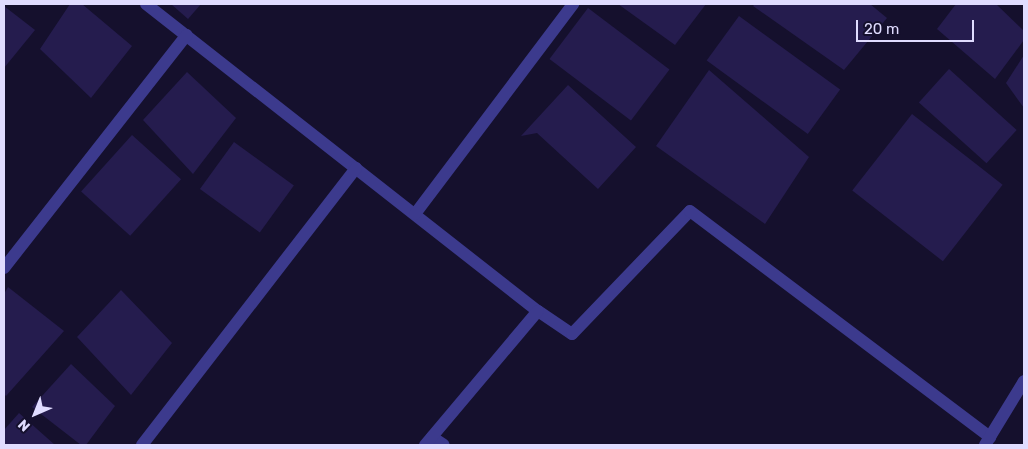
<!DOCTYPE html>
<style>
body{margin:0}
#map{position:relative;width:1028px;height:449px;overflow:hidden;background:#15102d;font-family:Rubik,sans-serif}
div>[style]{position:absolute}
.building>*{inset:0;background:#251c4e;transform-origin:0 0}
.street>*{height:12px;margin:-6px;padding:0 6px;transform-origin:6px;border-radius:6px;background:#3c3a8d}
span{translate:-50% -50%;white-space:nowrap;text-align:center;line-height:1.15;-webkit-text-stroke:4px #15102d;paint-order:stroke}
.frame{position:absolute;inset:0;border:5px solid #e0dcff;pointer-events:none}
.north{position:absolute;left:10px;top:389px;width:50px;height:50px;-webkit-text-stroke:4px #15102d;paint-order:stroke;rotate:224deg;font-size:14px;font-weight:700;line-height:20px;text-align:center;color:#e0dcff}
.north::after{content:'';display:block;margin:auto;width:18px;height:22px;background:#e0dcff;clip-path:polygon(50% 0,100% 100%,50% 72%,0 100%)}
.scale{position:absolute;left:856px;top:20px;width:118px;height:22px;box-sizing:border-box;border:2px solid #e0dcff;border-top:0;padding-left:6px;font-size:15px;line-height:18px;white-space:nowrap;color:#e0dcff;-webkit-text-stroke:4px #15102d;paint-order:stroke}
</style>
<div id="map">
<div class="building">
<i style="clip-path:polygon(70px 4px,82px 4px,132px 46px,91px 98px,40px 49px)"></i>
<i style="clip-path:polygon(171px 4px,201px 4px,188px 19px)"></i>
<i style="clip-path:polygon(618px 4px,706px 4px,675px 45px)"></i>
<i style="clip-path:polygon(755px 4px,870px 4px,887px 18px,844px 70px,753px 6px)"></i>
<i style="clip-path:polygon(956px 4px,996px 4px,1024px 31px,1024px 40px,995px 79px,937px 29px)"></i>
<i style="clip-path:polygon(4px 6px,35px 30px,4px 68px)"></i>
<i style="left:588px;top:8px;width:102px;height:64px;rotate:37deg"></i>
<i style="left:739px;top:16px;width:125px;height:55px;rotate:36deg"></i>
<i style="clip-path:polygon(1024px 55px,1024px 108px,1006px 83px)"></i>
<i style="left:949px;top:69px;width:91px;height:45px;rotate:42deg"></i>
<i style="clip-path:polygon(709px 70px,809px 157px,765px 224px,656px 146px)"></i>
<i style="clip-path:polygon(187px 72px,236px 118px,193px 174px,143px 120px)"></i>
<i style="clip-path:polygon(568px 85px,636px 147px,598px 189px,537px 133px,521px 136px)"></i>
<i style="left:912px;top:114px;width:115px;height:97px;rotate:38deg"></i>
<i style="left:132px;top:135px;width:66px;height:76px;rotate:42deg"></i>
<i style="left:234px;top:142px;width:74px;height:58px;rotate:36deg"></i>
<i style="clip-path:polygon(8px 287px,64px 331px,6px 396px,4px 394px,4px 294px)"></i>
<i style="clip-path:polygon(121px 290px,172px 343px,131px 395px,77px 337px)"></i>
<i style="clip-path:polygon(71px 364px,115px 406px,86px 445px,81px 445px,32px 407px)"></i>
<i style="clip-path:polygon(19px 413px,55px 445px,4px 445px,4px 430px)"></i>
</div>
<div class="street">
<i style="left:146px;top:4px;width:498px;rotate:38.1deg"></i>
<i style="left:538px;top:311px;width:41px;rotate:34.1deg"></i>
<i style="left:572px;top:334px;width:170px;rotate:-46.2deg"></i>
<i style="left:690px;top:211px;width:376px;rotate:37deg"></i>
<i style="left:415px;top:214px;width:263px;rotate:-53deg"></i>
<i style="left:4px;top:268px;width:296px;rotate:-51.9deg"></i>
<i style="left:432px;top:437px;width:14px;rotate:34deg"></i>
<i style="left:142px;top:445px;width:350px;rotate:-52.3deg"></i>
<i style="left:425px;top:445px;width:175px;rotate:-49.9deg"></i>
<i style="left:985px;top:445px;width:75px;rotate:-58.6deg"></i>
</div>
<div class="frame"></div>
<div class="north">N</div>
<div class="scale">20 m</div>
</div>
